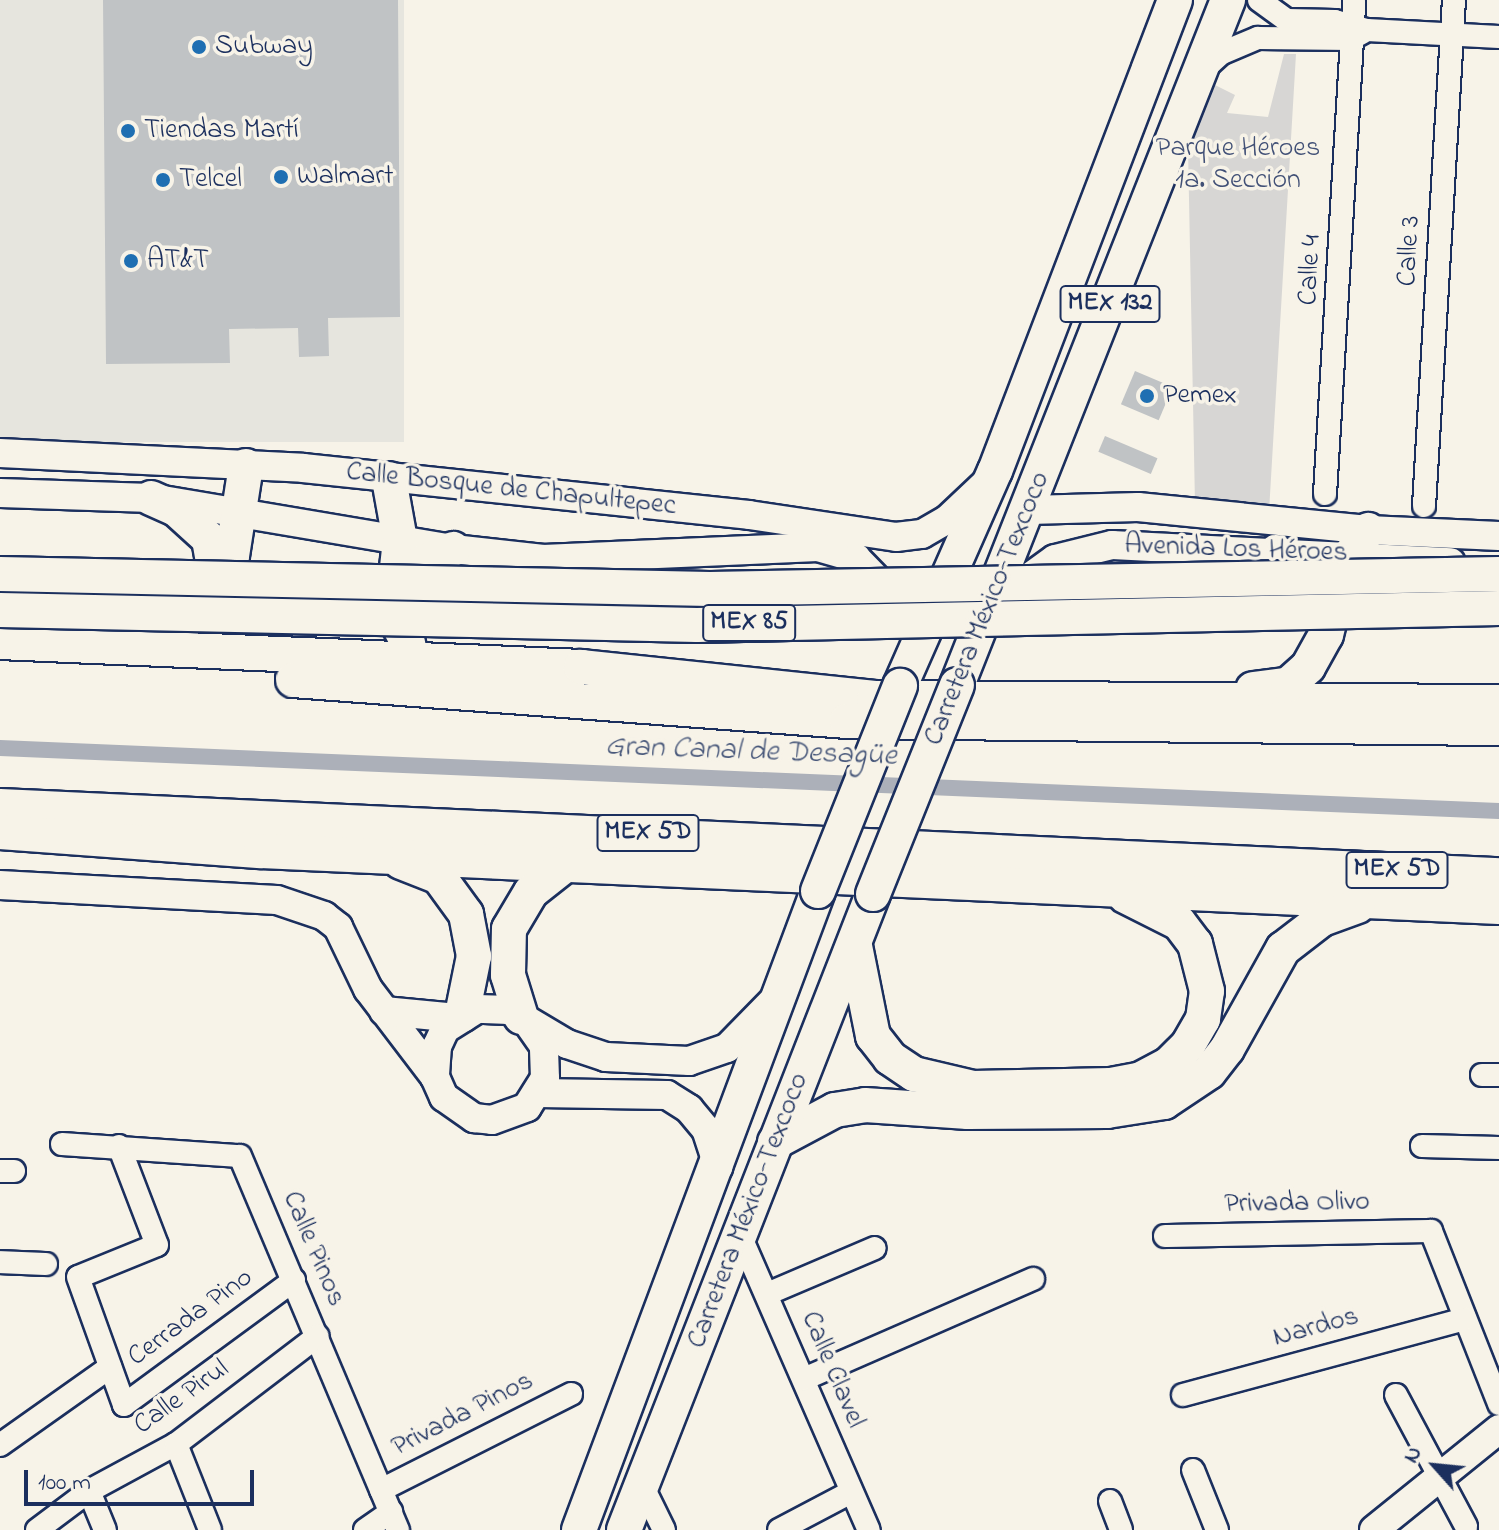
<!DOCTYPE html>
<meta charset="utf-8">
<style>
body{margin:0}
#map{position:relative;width:1499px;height:1530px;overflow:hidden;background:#f7f3e8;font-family:"Indie Flower",sans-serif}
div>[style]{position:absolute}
.built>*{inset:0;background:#e6e5de;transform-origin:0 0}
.green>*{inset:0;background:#d7d6d4}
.canal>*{height:16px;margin:-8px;padding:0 8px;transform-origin:8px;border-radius:8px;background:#acb0b9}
.building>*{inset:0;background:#c0c3c5;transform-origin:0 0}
.roads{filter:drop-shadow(2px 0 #1b2f5e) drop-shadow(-2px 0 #1b2f5e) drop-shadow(0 2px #1b2f5e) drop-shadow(0 -2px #1b2f5e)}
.minor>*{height:22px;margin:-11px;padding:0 11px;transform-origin:11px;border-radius:11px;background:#f7f3e8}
.major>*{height:28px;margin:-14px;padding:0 14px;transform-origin:14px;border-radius:14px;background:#f7f3e8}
.highway>*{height:34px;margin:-17px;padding:0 17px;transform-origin:17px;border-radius:17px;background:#f7f3e8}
.bridges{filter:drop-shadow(2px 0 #1b2f5e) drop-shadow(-2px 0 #1b2f5e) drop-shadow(0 2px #1b2f5e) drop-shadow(0 -2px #1b2f5e)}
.highway-bridge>*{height:34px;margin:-17px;padding:0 17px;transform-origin:17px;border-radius:17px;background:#f7f3e8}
.dots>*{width:22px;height:22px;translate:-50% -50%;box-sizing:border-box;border:4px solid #f7f3e8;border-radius:50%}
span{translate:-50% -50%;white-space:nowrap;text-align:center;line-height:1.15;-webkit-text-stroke:7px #f7f3e8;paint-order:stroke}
.shield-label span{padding:2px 6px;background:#f7f3e8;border:2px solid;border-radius:6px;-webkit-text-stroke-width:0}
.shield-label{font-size:26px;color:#1b2f5e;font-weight:700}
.poi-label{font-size:28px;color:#1b2f5e}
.left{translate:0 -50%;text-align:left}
.park-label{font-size:28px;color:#415076}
.street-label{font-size:28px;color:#1b2f5e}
.water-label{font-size:30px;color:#465679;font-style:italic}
.north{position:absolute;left:1395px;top:1426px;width:80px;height:80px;-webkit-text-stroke:6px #f7f3e8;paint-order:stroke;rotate:297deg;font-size:22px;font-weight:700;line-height:32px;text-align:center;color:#1b2f5e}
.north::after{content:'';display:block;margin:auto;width:28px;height:36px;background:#1b2f5e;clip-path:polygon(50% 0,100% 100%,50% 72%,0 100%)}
.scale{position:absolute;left:24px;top:1470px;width:230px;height:36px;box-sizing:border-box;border:4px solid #1b2f5e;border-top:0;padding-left:10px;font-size:24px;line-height:28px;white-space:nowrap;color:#1b2f5e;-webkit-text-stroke:6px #f7f3e8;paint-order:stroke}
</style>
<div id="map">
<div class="built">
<i style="left:0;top:0;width:404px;height:442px"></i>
</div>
<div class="green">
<i style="clip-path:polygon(1284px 54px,1296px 54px,1269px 512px,1195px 504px,1188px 148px,1205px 98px,1215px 85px,1235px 95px,1227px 113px,1268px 117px)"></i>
</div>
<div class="canal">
<i style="left:0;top:748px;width:1500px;rotate:2.41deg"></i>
</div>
<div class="building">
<i style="clip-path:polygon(103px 0,398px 0,400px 317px,328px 318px,329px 356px,299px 357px,298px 328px,229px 329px,230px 363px,106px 364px)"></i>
<i style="left:1135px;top:371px;width:41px;height:36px;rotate:23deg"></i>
<i style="left:1105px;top:436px;width:57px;height:17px;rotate:23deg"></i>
</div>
<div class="roads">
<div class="minor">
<i style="left:1259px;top:0;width:34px;rotate:36deg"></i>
<i style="left:1287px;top:20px;width:48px;rotate:1.2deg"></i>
<i style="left:1335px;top:21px;width:33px;rotate:16deg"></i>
<i style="left:1367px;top:30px;width:132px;rotate:3deg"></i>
<i style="left:1204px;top:69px;width:24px;rotate:-42deg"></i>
<i style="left:1222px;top:53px;width:39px;rotate:-23deg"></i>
<i style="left:1258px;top:38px;width:93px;rotate:0.6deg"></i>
<i style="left:1351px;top:39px;width:13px;rotate:-29deg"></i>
<i style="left:1325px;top:494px;width:495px;rotate:-86.6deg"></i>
<i style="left:1424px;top:506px;width:507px;rotate:-86.61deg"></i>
<i style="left:1482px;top:1075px;width:17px"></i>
<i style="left:62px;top:1144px;width:178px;rotate:3.9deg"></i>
<i style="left:240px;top:1156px;width:406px;rotate:67.1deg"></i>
<i style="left:119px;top:1146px;width:106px;rotate:69deg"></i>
<i style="left:157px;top:1245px;width:85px;rotate:157.9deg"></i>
<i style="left:78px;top:1277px;width:136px;rotate:70.2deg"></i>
<i style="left:124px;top:1405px;width:211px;rotate:-36.3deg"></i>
<i style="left:1422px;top:1146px;width:77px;rotate:1.5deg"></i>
<i style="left:0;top:1171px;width:14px"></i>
<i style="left:739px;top:1233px;width:324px;rotate:66.4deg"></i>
<i style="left:1165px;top:1236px;width:266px;rotate:-1.1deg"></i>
<i style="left:1431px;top:1231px;width:186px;rotate:68.5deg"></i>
<i style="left:0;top:1262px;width:46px;rotate:2.5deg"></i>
<i style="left:767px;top:1294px;width:117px;rotate:-23.1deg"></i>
<i style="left:804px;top:1379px;width:250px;rotate:-23.6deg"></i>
<i style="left:1183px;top:1395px;width:292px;rotate:-15.1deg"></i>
<i style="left:1396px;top:1395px;width:149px;rotate:61.9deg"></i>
<i style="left:176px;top:1444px;width:92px;rotate:68.4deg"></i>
<i style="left:0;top:1445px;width:135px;rotate:-35.3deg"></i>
<i style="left:1193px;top:1470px;width:65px;rotate:68.2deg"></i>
<i style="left:642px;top:1485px;width:50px;rotate:63.9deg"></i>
<i style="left:381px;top:1490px;width:213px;rotate:-26.8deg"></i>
<i style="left:89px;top:1491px;width:42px;rotate:67.7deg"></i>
<i style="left:1110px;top:1501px;width:31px;rotate:69deg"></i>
<i style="left:37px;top:1530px;width:65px;rotate:-36.9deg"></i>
<i style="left:89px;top:1491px;width:99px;rotate:-28.4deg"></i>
<i style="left:176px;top:1444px;width:178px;rotate:-37.3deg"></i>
<i style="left:365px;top:1530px;width:32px;rotate:-35deg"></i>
<i style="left:779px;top:1530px;width:81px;rotate:-27.8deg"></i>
</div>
<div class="major">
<i style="left:0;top:453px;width:303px;rotate:2.8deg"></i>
<i style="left:303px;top:468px;width:448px;rotate:6deg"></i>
<i style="left:749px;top:515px;width:149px;rotate:8.5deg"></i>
<i style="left:896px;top:537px;width:26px;rotate:-7deg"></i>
<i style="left:922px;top:534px;width:30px;rotate:-30deg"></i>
<i style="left:948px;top:519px;width:51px;rotate:-43.4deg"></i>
<i style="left:0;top:493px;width:151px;rotate:1.9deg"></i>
<i style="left:151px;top:498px;width:306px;rotate:9.6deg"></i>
<i style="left:453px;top:549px;width:91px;rotate:6.3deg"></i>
<i style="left:543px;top:559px;width:275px;rotate:-2.5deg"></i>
<i style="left:818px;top:547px;width:40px;rotate:16deg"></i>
<i style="left:856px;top:558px;width:53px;rotate:45.8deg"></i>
<i style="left:1029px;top:510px;width:109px;rotate:-1.6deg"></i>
<i style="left:1138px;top:507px;width:231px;rotate:5.7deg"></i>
<i style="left:1368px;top:530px;width:131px;rotate:2.6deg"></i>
<i style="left:1016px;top:587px;width:48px;rotate:-35.7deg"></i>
<i style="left:1055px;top:559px;width:59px;rotate:-13.8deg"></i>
<i style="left:1112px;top:545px;width:339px;rotate:2.9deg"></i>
<i style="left:0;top:885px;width:277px;rotate:3.1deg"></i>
<i style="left:277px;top:900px;width:50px;rotate:18.8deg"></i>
<i style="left:324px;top:916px;width:18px;rotate:38deg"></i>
<i style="left:338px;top:927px;width:69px;rotate:64.2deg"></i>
<i style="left:368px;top:989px;width:111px;rotate:52.7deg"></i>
<i style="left:435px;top:1077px;width:22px;rotate:66deg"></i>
<i style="left:444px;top:1097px;width:37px;rotate:35deg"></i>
<i style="left:474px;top:1118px;width:18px;rotate:6deg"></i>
<i style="left:492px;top:1120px;width:37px;rotate:-20deg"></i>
<i style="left:527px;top:1107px;width:34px;rotate:-58deg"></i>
<i style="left:545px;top:1078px;width:32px;rotate:-92deg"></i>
<i style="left:544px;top:1046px;width:33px;rotate:-125deg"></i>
<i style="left:525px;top:1019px;width:18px;rotate:-151deg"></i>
<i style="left:509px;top:1010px;width:32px;rotate:-178deg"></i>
<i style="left:477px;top:1009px;width:38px;rotate:148deg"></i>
<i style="left:445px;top:1029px;width:19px;rotate:115deg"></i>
<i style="left:437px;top:1046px;width:31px;rotate:94deg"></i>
<i style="left:384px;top:1011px;width:73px;rotate:5.5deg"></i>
<i style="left:530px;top:1022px;width:43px;rotate:30.7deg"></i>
<i style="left:567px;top:1044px;width:41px;rotate:18.4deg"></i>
<i style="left:606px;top:1057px;width:83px;rotate:2.8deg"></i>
<i style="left:689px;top:1061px;width:40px;rotate:-18.9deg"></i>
<i style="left:727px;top:1048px;width:66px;rotate:-45.6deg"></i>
<i style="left:538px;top:1093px;width:129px;rotate:0.9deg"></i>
<i style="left:667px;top:1095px;width:26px;rotate:32deg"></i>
<i style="left:689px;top:1109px;width:26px;rotate:50deg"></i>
<i style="left:706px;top:1129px;width:40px;rotate:72deg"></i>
<i style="left:1374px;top:1530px;width:161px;rotate:-38.9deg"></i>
</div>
<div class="highway">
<i style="left:389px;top:479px;width:62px;rotate:79.8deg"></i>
<i style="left:400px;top:540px;width:72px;rotate:96.3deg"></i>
<i style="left:392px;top:612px;width:36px;rotate:63deg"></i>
<i style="left:151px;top:498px;width:27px;rotate:24deg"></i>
<i style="left:176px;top:509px;width:45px;rotate:42.3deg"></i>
<i style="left:209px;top:539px;width:47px;rotate:80.1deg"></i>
<i style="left:1276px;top:552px;width:38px;rotate:33deg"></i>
<i style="left:1308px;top:573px;width:27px;rotate:57deg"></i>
<i style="left:393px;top:598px;width:39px;rotate:-54deg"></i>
<i style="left:416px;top:566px;width:41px;rotate:-24.7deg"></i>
<i style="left:215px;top:605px;width:52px;rotate:-70.9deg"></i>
<i style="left:232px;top:556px;width:91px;rotate:-81.2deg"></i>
<i style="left:0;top:642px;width:582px;rotate:2.46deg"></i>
<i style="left:581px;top:667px;width:295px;rotate:6deg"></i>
<i style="left:874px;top:698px;width:625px;rotate:0.37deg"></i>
<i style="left:293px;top:680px;width:556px;rotate:4.23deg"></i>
<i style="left:847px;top:721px;width:652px;rotate:0.62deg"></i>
<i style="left:957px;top:685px;width:737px;rotate:-68.42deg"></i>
<i style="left:900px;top:686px;width:235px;rotate:-66.2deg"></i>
<i style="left:995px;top:471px;width:504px;rotate:-69.08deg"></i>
<i style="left:1253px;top:689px;width:35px;rotate:-7deg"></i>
<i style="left:1288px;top:685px;width:27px;rotate:-42deg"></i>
<i style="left:1308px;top:667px;width:37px;rotate:-61deg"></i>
<i style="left:1326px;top:635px;width:71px;rotate:-76.2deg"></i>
<i style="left:1343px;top:566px;width:44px;rotate:-55.2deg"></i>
<i style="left:0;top:806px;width:1501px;rotate:2.64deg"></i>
<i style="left:0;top:832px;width:262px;rotate:4.2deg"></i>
<i style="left:261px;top:851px;width:1239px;rotate:2.59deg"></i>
<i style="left:401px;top:862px;width:41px;rotate:21.5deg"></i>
<i style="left:439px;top:877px;width:46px;rotate:53.9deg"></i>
<i style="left:466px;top:914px;width:43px;rotate:79.2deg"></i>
<i style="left:474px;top:956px;width:60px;rotate:101.5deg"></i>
<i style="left:855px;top:946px;width:92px;rotate:78.7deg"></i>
<i style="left:873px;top:1036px;width:28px;rotate:52deg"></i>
<i style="left:890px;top:1058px;width:29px;rotate:34deg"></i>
<i style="left:914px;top:1074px;width:61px;rotate:13.3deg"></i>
<i style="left:973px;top:1088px;width:138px;rotate:-1.2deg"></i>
<i style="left:1111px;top:1085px;width:31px;rotate:-11deg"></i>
<i style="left:1141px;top:1079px;width:32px;rotate:-28deg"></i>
<i style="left:1169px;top:1064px;width:27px;rotate:-45deg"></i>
<i style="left:1188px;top:1045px;width:30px;rotate:-60deg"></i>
<i style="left:1203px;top:1019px;width:28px;rotate:-82deg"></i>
<i style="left:1207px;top:991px;width:49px;rotate:-104.3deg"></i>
<i style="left:1195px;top:944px;width:26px;rotate:-127deg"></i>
<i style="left:1179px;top:923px;width:60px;rotate:-153.4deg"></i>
<i style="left:521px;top:1017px;width:44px;rotate:-107.2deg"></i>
<i style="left:508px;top:975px;width:46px;rotate:-88.8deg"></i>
<i style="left:509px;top:929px;width:43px;rotate:-59.3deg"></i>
<i style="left:531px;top:892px;width:48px;rotate:-38.3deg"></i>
<i style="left:775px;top:1142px;width:68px;rotate:-28.1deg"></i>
<i style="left:835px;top:1110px;width:30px;rotate:-9deg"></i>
<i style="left:865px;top:1105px;width:103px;rotate:3.9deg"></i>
<i style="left:968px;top:1112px;width:139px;rotate:-0.4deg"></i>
<i style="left:1107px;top:1111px;width:58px;rotate:-9deg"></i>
<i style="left:1164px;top:1102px;width:54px;rotate:-33.7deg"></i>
<i style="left:1209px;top:1072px;width:29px;rotate:-52deg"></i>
<i style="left:1227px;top:1049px;width:115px;rotate:-60.8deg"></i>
<i style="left:1283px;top:949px;width:49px;rotate:-37.6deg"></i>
<i style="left:1322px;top:919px;width:38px;rotate:-20deg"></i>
<i style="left:579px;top:1530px;width:682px;rotate:-69.49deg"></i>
<i style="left:624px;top:1530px;width:683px;rotate:-68.62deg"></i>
</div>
</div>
<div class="bridges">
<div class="highway-bridge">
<i style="left:0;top:574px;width:710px;rotate:1.21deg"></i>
<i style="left:710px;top:589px;width:789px;rotate:-1.09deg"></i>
<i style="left:0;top:610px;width:697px;rotate:1.23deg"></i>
<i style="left:697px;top:625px;width:802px;rotate:-1.21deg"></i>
<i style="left:818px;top:891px;width:221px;rotate:-68.2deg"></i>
<i style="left:873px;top:894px;width:225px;rotate:-68.1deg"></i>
</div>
</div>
<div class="dots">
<i style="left:199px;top:47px;background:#1f6fb2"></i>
<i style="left:128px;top:131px;background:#1f6fb2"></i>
<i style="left:281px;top:177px;background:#1f6fb2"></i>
<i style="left:163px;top:180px;background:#1f6fb2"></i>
<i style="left:131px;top:261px;background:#1f6fb2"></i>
<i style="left:1147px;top:396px;background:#1f6fb2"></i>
</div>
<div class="shield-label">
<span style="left:1110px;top:304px">MEX 132</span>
<span style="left:749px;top:623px">MEX 85</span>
<span style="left:648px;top:833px">MEX 5D</span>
<span style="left:1397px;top:870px">MEX 5D</span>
</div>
<div class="poi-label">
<span class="left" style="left:215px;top:47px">Subway</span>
<span class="left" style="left:144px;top:131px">Tiendas Martí</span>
<span class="left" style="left:297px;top:177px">Walmart</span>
<span class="left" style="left:179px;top:180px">Telcel</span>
<span class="left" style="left:147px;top:261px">AT&amp;T</span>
<span class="left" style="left:1163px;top:396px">Pemex</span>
</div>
<div class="park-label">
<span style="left:1238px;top:165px">Parque Héroes<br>1a. Sección</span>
</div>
<div class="street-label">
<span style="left:1410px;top:251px;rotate:-87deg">Calle 3</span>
<span style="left:1311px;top:270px;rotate:-87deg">Calle 4</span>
<span style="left:511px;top:490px;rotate:6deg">Calle Bosque de Chapultepec</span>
<span style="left:1236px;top:550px;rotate:2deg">Avenida Los Héroes</span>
<span style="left:988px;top:609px;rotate:-68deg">Carretera México-Texcoco</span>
<span style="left:1297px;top:1204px;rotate:-1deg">Privada Olivo</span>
<span style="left:749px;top:1211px;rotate:-69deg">Carretera México-Texcoco</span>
<span style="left:313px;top:1249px;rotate:67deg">Calle Pinos</span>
<span style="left:191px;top:1318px;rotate:-36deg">Cerrada Pino</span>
<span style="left:1316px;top:1328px;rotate:-15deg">Nardos</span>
<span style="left:832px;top:1370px;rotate:67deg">Calle Clavel</span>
<span style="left:182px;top:1398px;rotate:-35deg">Calle Pirul</span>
<span style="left:463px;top:1415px;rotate:-27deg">Privada Pinos</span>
</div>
<div class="water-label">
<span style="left:751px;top:752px;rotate:2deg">Gran Canal de Desagüe</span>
</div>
<div class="north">N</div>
<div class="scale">100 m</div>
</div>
